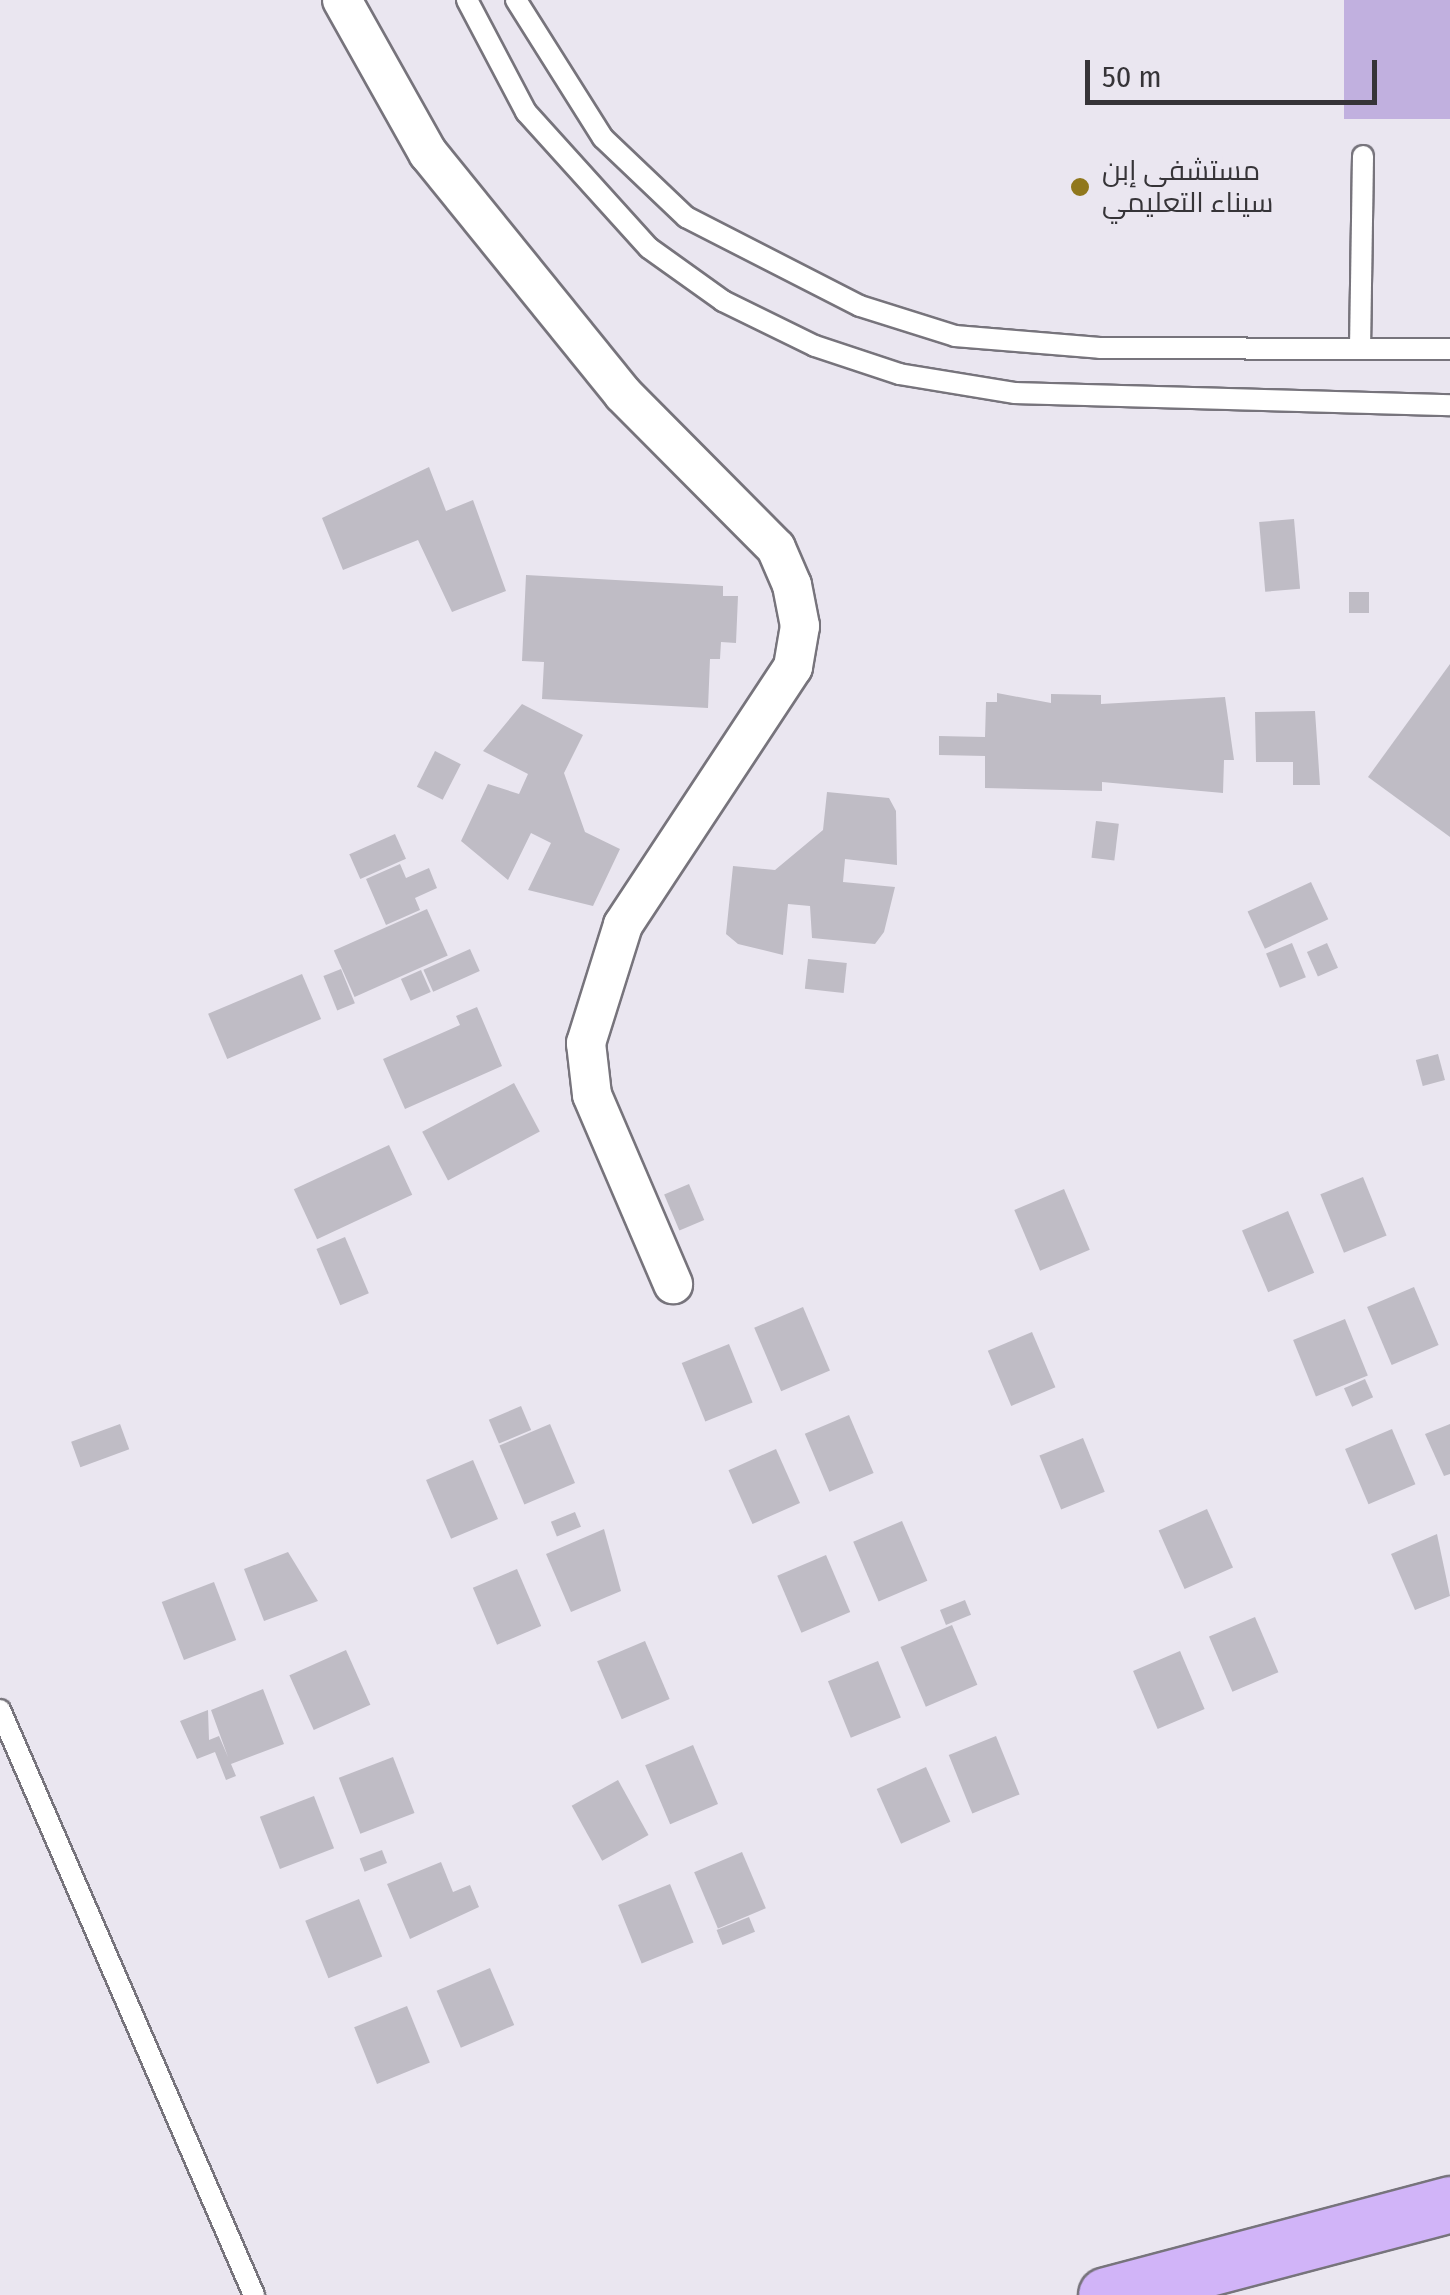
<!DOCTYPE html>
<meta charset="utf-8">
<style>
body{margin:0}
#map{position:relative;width:1450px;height:2295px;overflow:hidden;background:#eae6f0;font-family:"Fira Sans Condensed",Cairo,sans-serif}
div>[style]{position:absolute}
.green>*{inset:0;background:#c1b0df;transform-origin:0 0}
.building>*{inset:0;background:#bfbcc5;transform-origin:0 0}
.roads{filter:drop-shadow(2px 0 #77747c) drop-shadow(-2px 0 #77747c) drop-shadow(0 2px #77747c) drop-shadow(0 -2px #77747c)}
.service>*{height:20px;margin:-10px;padding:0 10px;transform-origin:10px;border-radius:10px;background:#fff}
.minor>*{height:38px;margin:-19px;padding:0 19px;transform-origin:19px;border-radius:19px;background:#fff}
.primary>*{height:55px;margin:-27.5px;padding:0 27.5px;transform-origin:27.5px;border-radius:27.5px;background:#d1b4f8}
.dots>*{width:28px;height:28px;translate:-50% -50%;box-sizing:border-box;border:5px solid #eae6f0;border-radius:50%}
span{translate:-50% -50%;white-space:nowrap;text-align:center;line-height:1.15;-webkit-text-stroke:10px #eae6f0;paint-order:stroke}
.poi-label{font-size:28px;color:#363438}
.left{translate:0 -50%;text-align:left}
.scale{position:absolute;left:1085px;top:60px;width:292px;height:45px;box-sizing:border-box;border:5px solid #363438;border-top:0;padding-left:12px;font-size:30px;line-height:35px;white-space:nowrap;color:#363438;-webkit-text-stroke:8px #eae6f0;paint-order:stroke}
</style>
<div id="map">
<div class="green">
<i style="left:1344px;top:0;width:106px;height:119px"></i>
</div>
<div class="building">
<i style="clip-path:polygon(429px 467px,446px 511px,473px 500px,506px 591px,452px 612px,418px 540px,343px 570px,322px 518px)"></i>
<i style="left:1294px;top:519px;width:70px;height:35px;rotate:85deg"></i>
<i style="clip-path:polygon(526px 575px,723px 586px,723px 596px,738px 596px,736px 643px,721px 642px,720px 659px,710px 659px,708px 708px,542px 699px,544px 662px,522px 661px)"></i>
<i style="left:1369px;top:592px;width:21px;height:20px;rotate:90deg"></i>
<i style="clip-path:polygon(1450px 664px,1450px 837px,1368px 777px)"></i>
<i style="clip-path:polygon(997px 693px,1051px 703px,1051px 694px,1101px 695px,1101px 704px,1225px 697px,1234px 760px,1224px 760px,1223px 793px,1102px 782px,1102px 791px,985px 788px,985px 756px,939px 755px,939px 736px,985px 737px,986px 702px,997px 702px)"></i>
<i style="clip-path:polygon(522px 704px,583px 735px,564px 773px,585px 832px,620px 849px,593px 906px,528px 890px,551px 843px,531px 833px,508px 880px,461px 841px,488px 784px,519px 794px,528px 774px,483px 751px)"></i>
<i style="clip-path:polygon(1315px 711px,1320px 785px,1293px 785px,1293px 762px,1256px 762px,1255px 712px)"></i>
<i style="left:435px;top:751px;width:29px;height:40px;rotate:27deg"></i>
<i style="clip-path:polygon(827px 792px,889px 798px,896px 811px,897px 865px,845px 859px,843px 882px,895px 887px,884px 932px,875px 944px,812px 938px,810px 906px,788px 904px,783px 955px,738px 944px,726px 934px,733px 866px,775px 870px,823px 830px)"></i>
<i style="left:1096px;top:821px;width:23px;height:37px;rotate:7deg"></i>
<i style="left:395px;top:834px;width:27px;height:50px;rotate:66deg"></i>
<i style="clip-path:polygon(400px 864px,406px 878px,429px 868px,437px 888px,415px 898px,420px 910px,386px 925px,366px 879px)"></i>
<i style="left:1311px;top:882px;width:41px;height:70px;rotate:65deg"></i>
<i style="left:427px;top:909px;width:51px;height:102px;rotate:66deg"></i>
<i style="left:1292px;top:943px;width:37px;height:28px;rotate:68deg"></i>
<i style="left:1327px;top:943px;width:27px;height:22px;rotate:66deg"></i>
<i style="left:470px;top:949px;width:24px;height:51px;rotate:66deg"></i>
<i style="left:808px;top:959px;width:39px;height:30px;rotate:6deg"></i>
<i style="left:341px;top:969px;width:37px;height:19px;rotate:68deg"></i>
<i style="left:421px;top:970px;width:24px;height:22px;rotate:66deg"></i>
<i style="left:302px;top:974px;width:49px;height:102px;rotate:67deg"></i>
<i style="clip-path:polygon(477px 1007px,502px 1066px,405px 1109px,383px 1059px,460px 1025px,456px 1016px)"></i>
<i style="left:1438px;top:1054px;width:27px;height:23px;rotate:75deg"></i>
<i style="left:514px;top:1083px;width:55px;height:104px;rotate:62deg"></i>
<i style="left:389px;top:1145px;width:55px;height:105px;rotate:65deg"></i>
<i style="left:1363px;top:1177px;width:63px;height:46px;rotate:68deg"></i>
<i style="left:689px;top:1184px;width:39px;height:27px;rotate:67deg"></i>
<i style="left:1064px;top:1189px;width:66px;height:54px;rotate:67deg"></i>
<i style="left:1288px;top:1211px;width:67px;height:50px;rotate:67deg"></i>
<i style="left:345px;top:1237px;width:61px;height:31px;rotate:67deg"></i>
<i style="left:1414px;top:1287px;width:63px;height:51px;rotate:67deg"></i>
<i style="left:803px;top:1307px;width:69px;height:53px;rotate:67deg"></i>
<i style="left:1345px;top:1319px;width:61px;height:56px;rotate:68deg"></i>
<i style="left:1032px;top:1332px;width:60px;height:48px;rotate:67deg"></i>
<i style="left:729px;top:1344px;width:63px;height:51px;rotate:68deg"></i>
<i style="left:1365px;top:1379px;width:20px;height:23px;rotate:66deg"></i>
<i style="left:521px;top:1406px;width:26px;height:35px;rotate:67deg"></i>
<i style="left:849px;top:1415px;width:63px;height:48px;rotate:67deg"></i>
<i style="left:120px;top:1424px;width:27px;height:52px;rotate:70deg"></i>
<i style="left:550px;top:1424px;width:64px;height:55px;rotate:67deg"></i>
<i style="clip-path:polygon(1450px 1424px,1450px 1474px,1444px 1476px,1425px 1434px)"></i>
<i style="left:1392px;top:1429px;width:60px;height:51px;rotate:67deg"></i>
<i style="left:1083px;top:1438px;width:58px;height:47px;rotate:68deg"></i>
<i style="left:776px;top:1449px;width:59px;height:52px;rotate:66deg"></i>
<i style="left:473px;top:1460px;width:64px;height:51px;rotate:67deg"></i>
<i style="left:1207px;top:1509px;width:64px;height:53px;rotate:66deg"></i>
<i style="left:575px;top:1512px;width:16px;height:26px;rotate:68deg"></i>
<i style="left:902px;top:1521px;width:65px;height:53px;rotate:67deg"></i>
<i style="clip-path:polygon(604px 1529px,621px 1591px,571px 1612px,546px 1554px)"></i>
<i style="clip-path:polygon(1437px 1534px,1450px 1596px,1415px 1610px,1391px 1554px)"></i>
<i style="clip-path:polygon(288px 1552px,318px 1601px,264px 1621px,244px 1569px)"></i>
<i style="left:826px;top:1555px;width:62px;height:53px;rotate:67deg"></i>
<i style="left:517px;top:1569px;width:62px;height:48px;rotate:67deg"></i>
<i style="left:214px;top:1582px;width:62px;height:56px;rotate:69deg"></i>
<i style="left:965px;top:1600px;width:16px;height:27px;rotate:68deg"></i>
<i style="left:1255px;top:1617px;width:60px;height:50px;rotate:67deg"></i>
<i style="left:952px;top:1625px;width:65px;height:56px;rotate:67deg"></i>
<i style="left:645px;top:1641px;width:63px;height:52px;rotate:67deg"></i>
<i style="left:346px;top:1650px;width:60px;height:62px;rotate:66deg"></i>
<i style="left:1180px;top:1651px;width:63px;height:51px;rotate:67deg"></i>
<i style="left:878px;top:1661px;width:61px;height:54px;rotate:68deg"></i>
<i style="clip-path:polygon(263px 1689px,284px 1744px,231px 1764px,236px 1776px,226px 1780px,215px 1752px,197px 1759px,180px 1721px,208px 1710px,209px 1740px,219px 1736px,228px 1757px,211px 1710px)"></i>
<i style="left:996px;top:1736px;width:63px;height:51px;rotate:68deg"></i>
<i style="left:693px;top:1745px;width:64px;height:52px;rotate:67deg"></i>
<i style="left:393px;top:1757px;width:60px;height:58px;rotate:69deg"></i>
<i style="left:926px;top:1767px;width:60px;height:54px;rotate:66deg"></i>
<i style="left:618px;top:1780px;width:63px;height:53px;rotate:61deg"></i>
<i style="left:314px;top:1796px;width:56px;height:58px;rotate:69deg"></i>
<i style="left:382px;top:1850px;width:14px;height:24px;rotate:69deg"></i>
<i style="left:742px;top:1852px;width:61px;height:52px;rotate:67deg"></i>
<i style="clip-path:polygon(441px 1862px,453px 1892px,470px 1885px,479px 1907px,410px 1939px,387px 1884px)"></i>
<i style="left:670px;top:1884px;width:63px;height:56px;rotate:68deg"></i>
<i style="left:359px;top:1899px;width:62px;height:58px;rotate:68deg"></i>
<i style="left:749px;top:1917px;width:16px;height:35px;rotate:68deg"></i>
<i style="left:490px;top:1968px;width:62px;height:58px;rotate:67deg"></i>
<i style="left:407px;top:2006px;width:61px;height:57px;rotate:68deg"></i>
</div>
<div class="roads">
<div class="service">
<i style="left:467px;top:0;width:127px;rotate:62.2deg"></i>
<i style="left:526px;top:112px;width:183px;rotate:47.9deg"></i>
<i style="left:649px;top:248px;width:91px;rotate:35.6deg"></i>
<i style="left:723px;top:301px;width:102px;rotate:26.1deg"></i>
<i style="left:815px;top:346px;width:89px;rotate:18.4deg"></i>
<i style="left:899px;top:374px;width:118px;rotate:9.3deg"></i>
<i style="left:1015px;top:393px;width:435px;rotate:1.6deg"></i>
<i style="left:516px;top:0;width:163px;rotate:57.8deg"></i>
<i style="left:603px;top:138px;width:115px;rotate:43.6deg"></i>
<i style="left:686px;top:217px;width:195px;rotate:27.1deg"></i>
<i style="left:860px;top:306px;width:100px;rotate:17.5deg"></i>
<i style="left:955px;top:336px;width:145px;rotate:4.7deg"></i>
<i style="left:1100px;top:348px;width:350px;rotate:0.2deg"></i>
<i style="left:1360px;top:348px;width:192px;rotate:-89.1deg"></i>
<i style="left:0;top:1710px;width:638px;rotate:66.53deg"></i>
</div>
<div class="minor">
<i style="left:342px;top:0;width:176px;rotate:60.7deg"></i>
<i style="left:428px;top:153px;width:310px;rotate:51deg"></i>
<i style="left:623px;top:394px;width:217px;rotate:45.2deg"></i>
<i style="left:776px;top:548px;width:40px;rotate:66.6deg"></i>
<i style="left:792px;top:585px;width:42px;rotate:79deg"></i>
<i style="left:800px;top:626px;width:42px;rotate:99.7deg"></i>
<i style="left:793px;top:667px;width:309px;rotate:123.4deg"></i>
<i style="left:623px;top:925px;width:124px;rotate:107.4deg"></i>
<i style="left:586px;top:1043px;width:52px;rotate:83.4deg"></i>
<i style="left:592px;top:1095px;width:206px;rotate:66.8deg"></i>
</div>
<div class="primary">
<i style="left:1106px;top:2295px;width:356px;rotate:-14.8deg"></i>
</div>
</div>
<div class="dots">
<i style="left:1080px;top:187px;background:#90771c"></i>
</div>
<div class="poi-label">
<span class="left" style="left:1102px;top:187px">مستشفى إبن<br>سيناء التعليمي</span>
</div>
<div class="scale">50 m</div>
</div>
